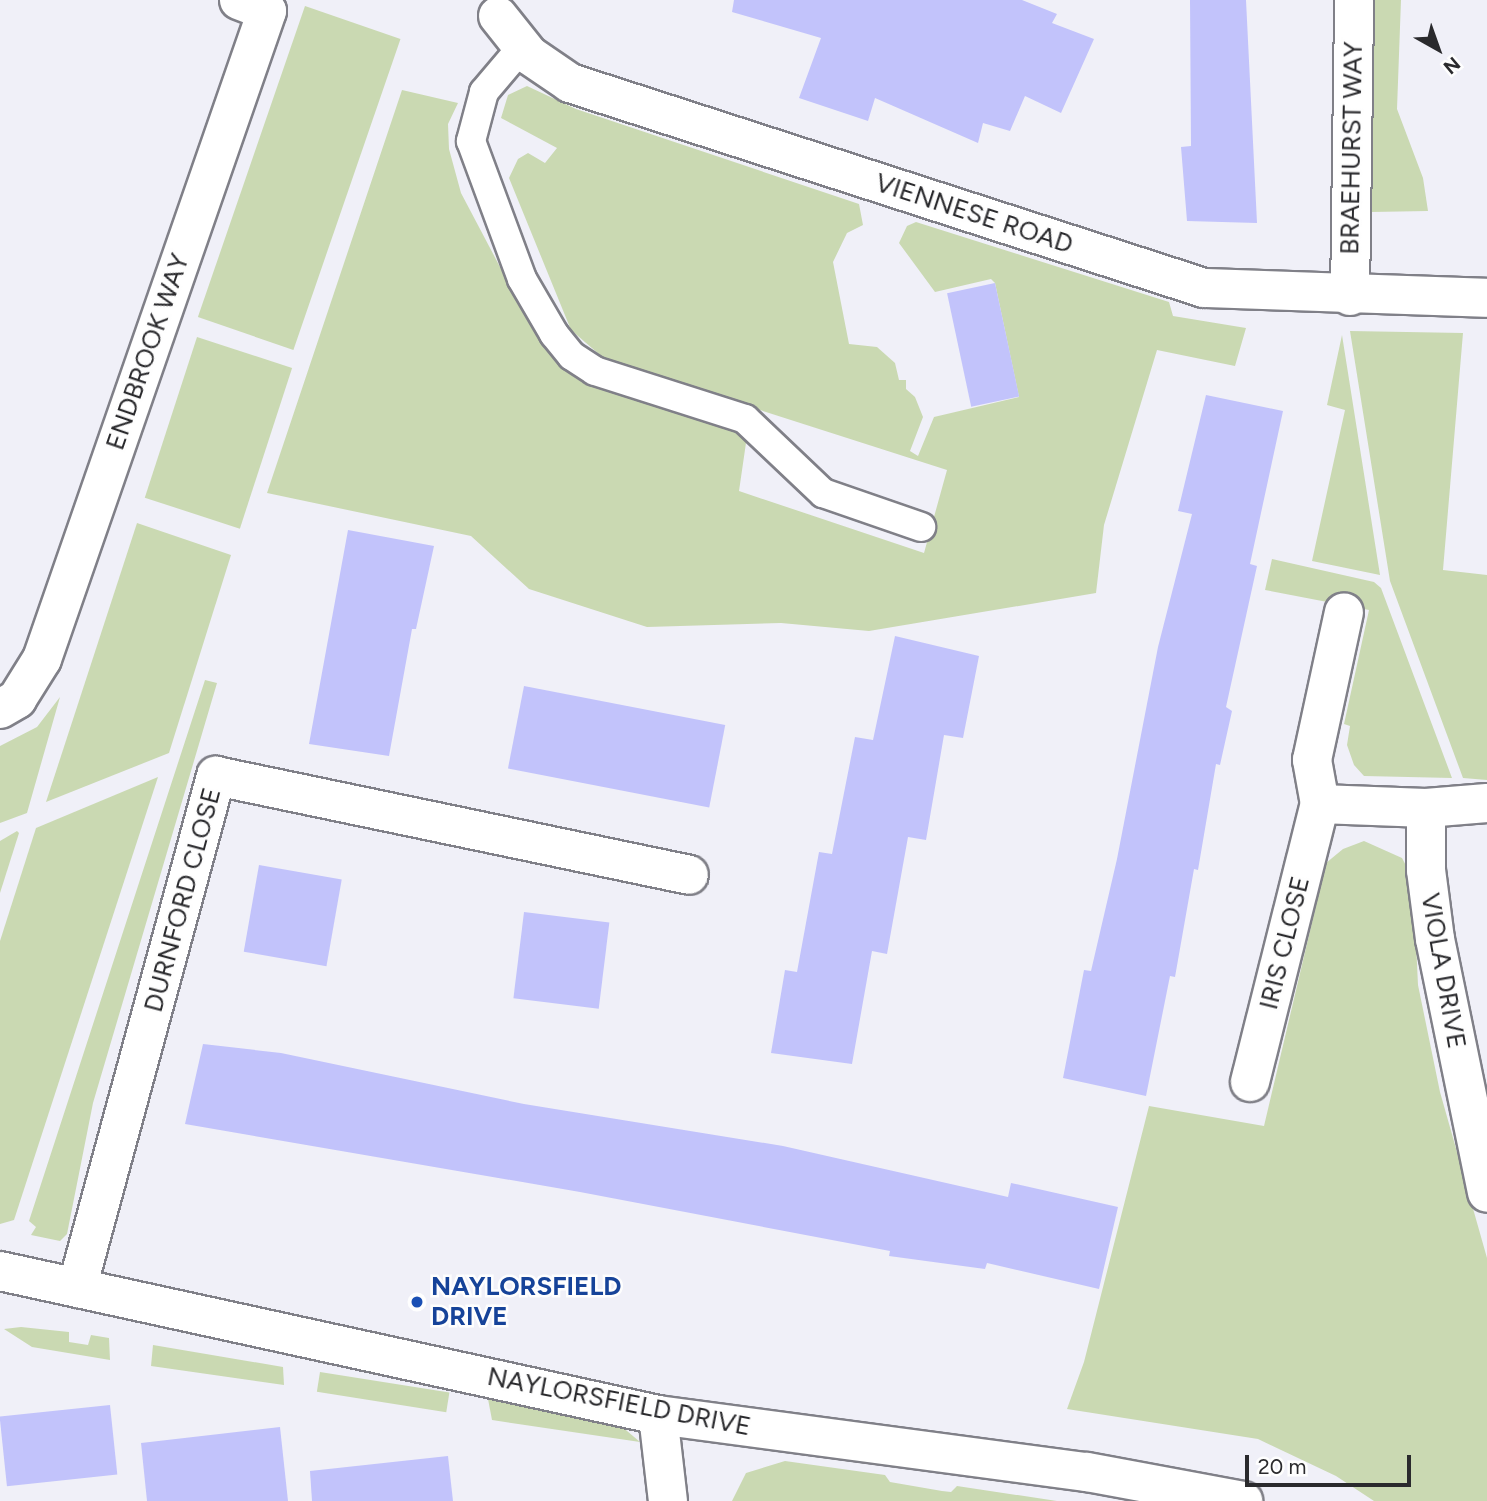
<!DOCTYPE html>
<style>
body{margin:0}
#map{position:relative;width:1487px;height:1501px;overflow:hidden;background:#f0f0f8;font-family:Figtree,sans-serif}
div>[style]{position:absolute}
.green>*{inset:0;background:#cad9b2;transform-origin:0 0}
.building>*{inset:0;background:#c2c3fb;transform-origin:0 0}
.roads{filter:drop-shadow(2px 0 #808088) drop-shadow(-2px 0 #808088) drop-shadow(0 2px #808088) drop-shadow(0 -2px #808088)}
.service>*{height:28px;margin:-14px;padding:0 14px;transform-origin:14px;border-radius:14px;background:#fff}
.minor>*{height:38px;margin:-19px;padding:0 19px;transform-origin:19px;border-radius:19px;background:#fff}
.dots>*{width:19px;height:19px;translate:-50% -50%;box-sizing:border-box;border:4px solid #fefefe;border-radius:50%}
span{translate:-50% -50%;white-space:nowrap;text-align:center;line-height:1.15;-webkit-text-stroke:5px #fefefe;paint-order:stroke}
.street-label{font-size:26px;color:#2a2a2d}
.transit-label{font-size:26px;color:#164399;font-weight:700}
.left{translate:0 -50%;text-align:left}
.north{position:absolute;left:1403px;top:14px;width:70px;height:70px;-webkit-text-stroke:5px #fefefe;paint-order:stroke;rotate:140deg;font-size:19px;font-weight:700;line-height:28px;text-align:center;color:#2a2a2d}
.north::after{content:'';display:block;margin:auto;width:24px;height:32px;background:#2a2a2d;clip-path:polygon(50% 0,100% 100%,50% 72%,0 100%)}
.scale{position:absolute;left:1245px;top:1455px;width:166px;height:32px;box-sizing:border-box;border:4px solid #2a2a2d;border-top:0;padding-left:9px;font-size:21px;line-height:24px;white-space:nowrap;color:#2a2a2d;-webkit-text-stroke:5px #fefefe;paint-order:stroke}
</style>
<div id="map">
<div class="green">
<i style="clip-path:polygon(1373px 0,1401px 0,1397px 109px,1423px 178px,1428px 211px,1371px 212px)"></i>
<i style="left:305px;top:6px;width:101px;height:329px;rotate:19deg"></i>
<i style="clip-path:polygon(527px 86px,576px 109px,859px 204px,863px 225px,847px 233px,833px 262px,849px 344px,877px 347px,895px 363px,899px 380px,906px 380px,906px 389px,915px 397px,923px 417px,910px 451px,918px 456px,934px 417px,1019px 397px,995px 283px,991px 279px,935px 292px,899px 243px,907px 226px,916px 222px,1169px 302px,1173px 316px,1246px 328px,1235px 366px,1157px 350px,1104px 525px,1096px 593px,869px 631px,781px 623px,647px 627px,529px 589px,471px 536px,267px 493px,402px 90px,458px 103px,448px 124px,449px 149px,461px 193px,528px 320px,567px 370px,582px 380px,747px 436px,739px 491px,924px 553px,947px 470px,607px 361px,571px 330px,509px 178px,518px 159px,528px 153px,545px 163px,557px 148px,501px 118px,508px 95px)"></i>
<i style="clip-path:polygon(1350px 331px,1463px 333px,1443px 570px,1487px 575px,1487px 780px,1463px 778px,1390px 581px)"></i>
<i style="clip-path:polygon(1342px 335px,1380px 575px,1312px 561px,1345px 410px,1327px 405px)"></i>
<i style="left:197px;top:337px;width:100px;height:169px;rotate:18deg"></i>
<i style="clip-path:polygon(137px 523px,231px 555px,169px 753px,46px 802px)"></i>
<i style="clip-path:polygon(1272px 559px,1374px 582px,1381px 588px,1452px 778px,1364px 776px,1354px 765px,1347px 745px,1350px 726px,1344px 724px,1369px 610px,1265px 590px)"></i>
<i style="clip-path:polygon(205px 680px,217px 683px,93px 1103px,67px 1234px,60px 1241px,31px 1235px,36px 1227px,29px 1221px)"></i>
<i style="clip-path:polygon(60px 697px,27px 813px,0 823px,0 746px,37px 727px)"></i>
<i style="clip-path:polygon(158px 777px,14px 1220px,0 1224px,0 941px,36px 828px)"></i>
<i style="clip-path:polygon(17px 831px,19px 833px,0 893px,0 841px)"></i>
<i style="clip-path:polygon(1364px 841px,1402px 858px,1413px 879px,1418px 985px,1440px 1092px,1487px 1258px,1487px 1501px,1374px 1501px,1336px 1476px,1258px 1439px,1067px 1409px,1084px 1362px,1149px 1106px,1264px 1126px,1326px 863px,1343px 849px)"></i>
<i style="clip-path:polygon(21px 1327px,69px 1332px,69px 1342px,88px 1345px,91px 1335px,109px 1338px,110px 1360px,32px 1347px,4px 1329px)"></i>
<i style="clip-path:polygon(153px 1345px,283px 1367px,284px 1385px,151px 1366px)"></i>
<i style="left:320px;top:1372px;width:131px;height:20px;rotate:9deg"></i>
<i style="clip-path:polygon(488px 1399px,599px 1415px,620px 1425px,640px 1442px,492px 1420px)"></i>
<i style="clip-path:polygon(785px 1461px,885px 1475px,890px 1482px,942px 1491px,951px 1492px,957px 1486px,1057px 1501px,732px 1501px,746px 1473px)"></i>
</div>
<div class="building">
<i style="clip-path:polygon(734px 0,1022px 0,1057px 14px,1052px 23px,1094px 39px,1061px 113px,1025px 96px,1010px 131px,983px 123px,978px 143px,875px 98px,868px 121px,799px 98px,821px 38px,732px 12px)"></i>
<i style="clip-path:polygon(1190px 0,1246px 0,1257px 223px,1187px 221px,1181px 147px,1191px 146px)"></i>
<i style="left:995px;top:283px;width:116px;height:49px;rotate:78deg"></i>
<i style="clip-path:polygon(1206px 395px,1283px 411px,1250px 564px,1257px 566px,1226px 707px,1232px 711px,1220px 765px,1216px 764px,1198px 870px,1194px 869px,1175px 977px,1170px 976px,1146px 1096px,1063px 1078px,1084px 970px,1091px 971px,1117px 859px,1158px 647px,1192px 514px,1178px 511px)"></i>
<i style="clip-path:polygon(348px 530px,434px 546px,416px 629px,412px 629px,389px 756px,309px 744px)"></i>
<i style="clip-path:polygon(895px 636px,979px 656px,963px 738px,944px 735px,926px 840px,908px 837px,887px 954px,872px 951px,852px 1064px,771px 1053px,785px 970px,797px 972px,819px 852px,832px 854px,855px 737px,873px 740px)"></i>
<i style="left:524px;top:686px;width:205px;height:84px;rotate:11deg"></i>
<i style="left:259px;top:865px;width:84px;height:88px;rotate:10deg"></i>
<i style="left:524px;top:912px;width:86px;height:87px;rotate:7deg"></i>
<i style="clip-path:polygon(203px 1044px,281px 1053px,524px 1104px,783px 1146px,1008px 1197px,1011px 1183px,1118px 1207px,1099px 1289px,987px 1263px,985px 1269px,889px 1256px,890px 1251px,580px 1192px,185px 1124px)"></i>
<i style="left:110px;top:1405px;width:70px;height:111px;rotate:84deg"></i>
<i style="clip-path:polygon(280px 1427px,288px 1501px,147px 1501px,141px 1443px)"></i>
<i style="clip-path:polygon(448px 1456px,453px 1501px,312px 1501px,310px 1471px)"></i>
</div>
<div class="roads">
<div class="service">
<i style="left:522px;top:47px;width:59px;rotate:130.2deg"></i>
<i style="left:484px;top:92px;width:51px;rotate:104.9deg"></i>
<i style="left:471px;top:141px;width:147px;rotate:69.7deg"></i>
<i style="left:522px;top:279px;width:64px;rotate:59.8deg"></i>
<i style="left:554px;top:334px;width:28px;rotate:51deg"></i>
<i style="left:572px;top:356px;width:27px;rotate:33deg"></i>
<i style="left:595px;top:371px;width:157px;rotate:17.7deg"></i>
<i style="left:745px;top:419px;width:108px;rotate:43.5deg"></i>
<i style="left:823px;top:493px;width:104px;rotate:19.1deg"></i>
</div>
<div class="minor">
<i style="left:498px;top:16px;width:50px;rotate:51.5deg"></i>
<i style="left:529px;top:55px;width:50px;rotate:34.3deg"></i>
<i style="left:570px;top:83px;width:666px;rotate:17.92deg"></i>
<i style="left:1204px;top:288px;width:283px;rotate:2deg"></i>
<i style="left:1350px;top:296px;width:296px;rotate:-89.2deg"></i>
<i style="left:0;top:709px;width:20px;rotate:-30deg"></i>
<i style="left:17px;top:699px;width:47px;rotate:-58deg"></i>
<i style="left:42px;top:659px;width:686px;rotate:-70.85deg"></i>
<i style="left:267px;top:11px;width:30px;rotate:-159deg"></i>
<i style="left:1320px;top:804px;width:45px;rotate:-100.3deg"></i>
<i style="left:1312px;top:760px;width:151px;rotate:-77.8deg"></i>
<i style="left:1426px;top:808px;width:62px;rotate:90deg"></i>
<i style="left:1426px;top:870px;width:70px;rotate:82.6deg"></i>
<i style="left:1435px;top:939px;width:259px;rotate:78.4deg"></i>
<i style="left:1250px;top:1082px;width:287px;rotate:-75.9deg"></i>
<i style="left:1320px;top:804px;width:106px;rotate:2.2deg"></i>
<i style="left:1426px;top:808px;width:61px;rotate:-4.7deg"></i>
<i style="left:0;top:1271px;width:674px;rotate:12.34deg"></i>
<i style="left:658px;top:1415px;width:433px;rotate:7.6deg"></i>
<i style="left:1087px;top:1472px;width:159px;rotate:10.5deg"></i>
<i style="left:77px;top:1288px;width:531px;rotate:-74.81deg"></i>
<i style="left:216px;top:776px;width:483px;rotate:11.8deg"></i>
<i style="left:658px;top:1415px;width:87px;rotate:83.4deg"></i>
</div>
</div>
<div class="dots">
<i style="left:417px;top:1302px;background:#1a4fb4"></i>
</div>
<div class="street-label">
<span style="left:1352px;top:148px;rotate:-89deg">BRAEHURST WAY</span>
<span style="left:974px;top:214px;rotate:18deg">VIENNESE ROAD</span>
<span style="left:148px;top:352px;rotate:-71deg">ENDBROOK WAY</span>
<span style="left:183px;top:900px;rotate:-75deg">DURNFORD CLOSE</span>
<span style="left:1285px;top:943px;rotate:-76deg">IRIS CLOSE</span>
<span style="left:1443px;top:971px;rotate:80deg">VIOLA DRIVE</span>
<span style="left:619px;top:1402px;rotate:11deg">NAYLORSFIELD DRIVE</span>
</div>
<div class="transit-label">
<span class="left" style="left:431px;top:1302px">NAYLORSFIELD<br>DRIVE</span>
</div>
<div class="north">N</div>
<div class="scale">20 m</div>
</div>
